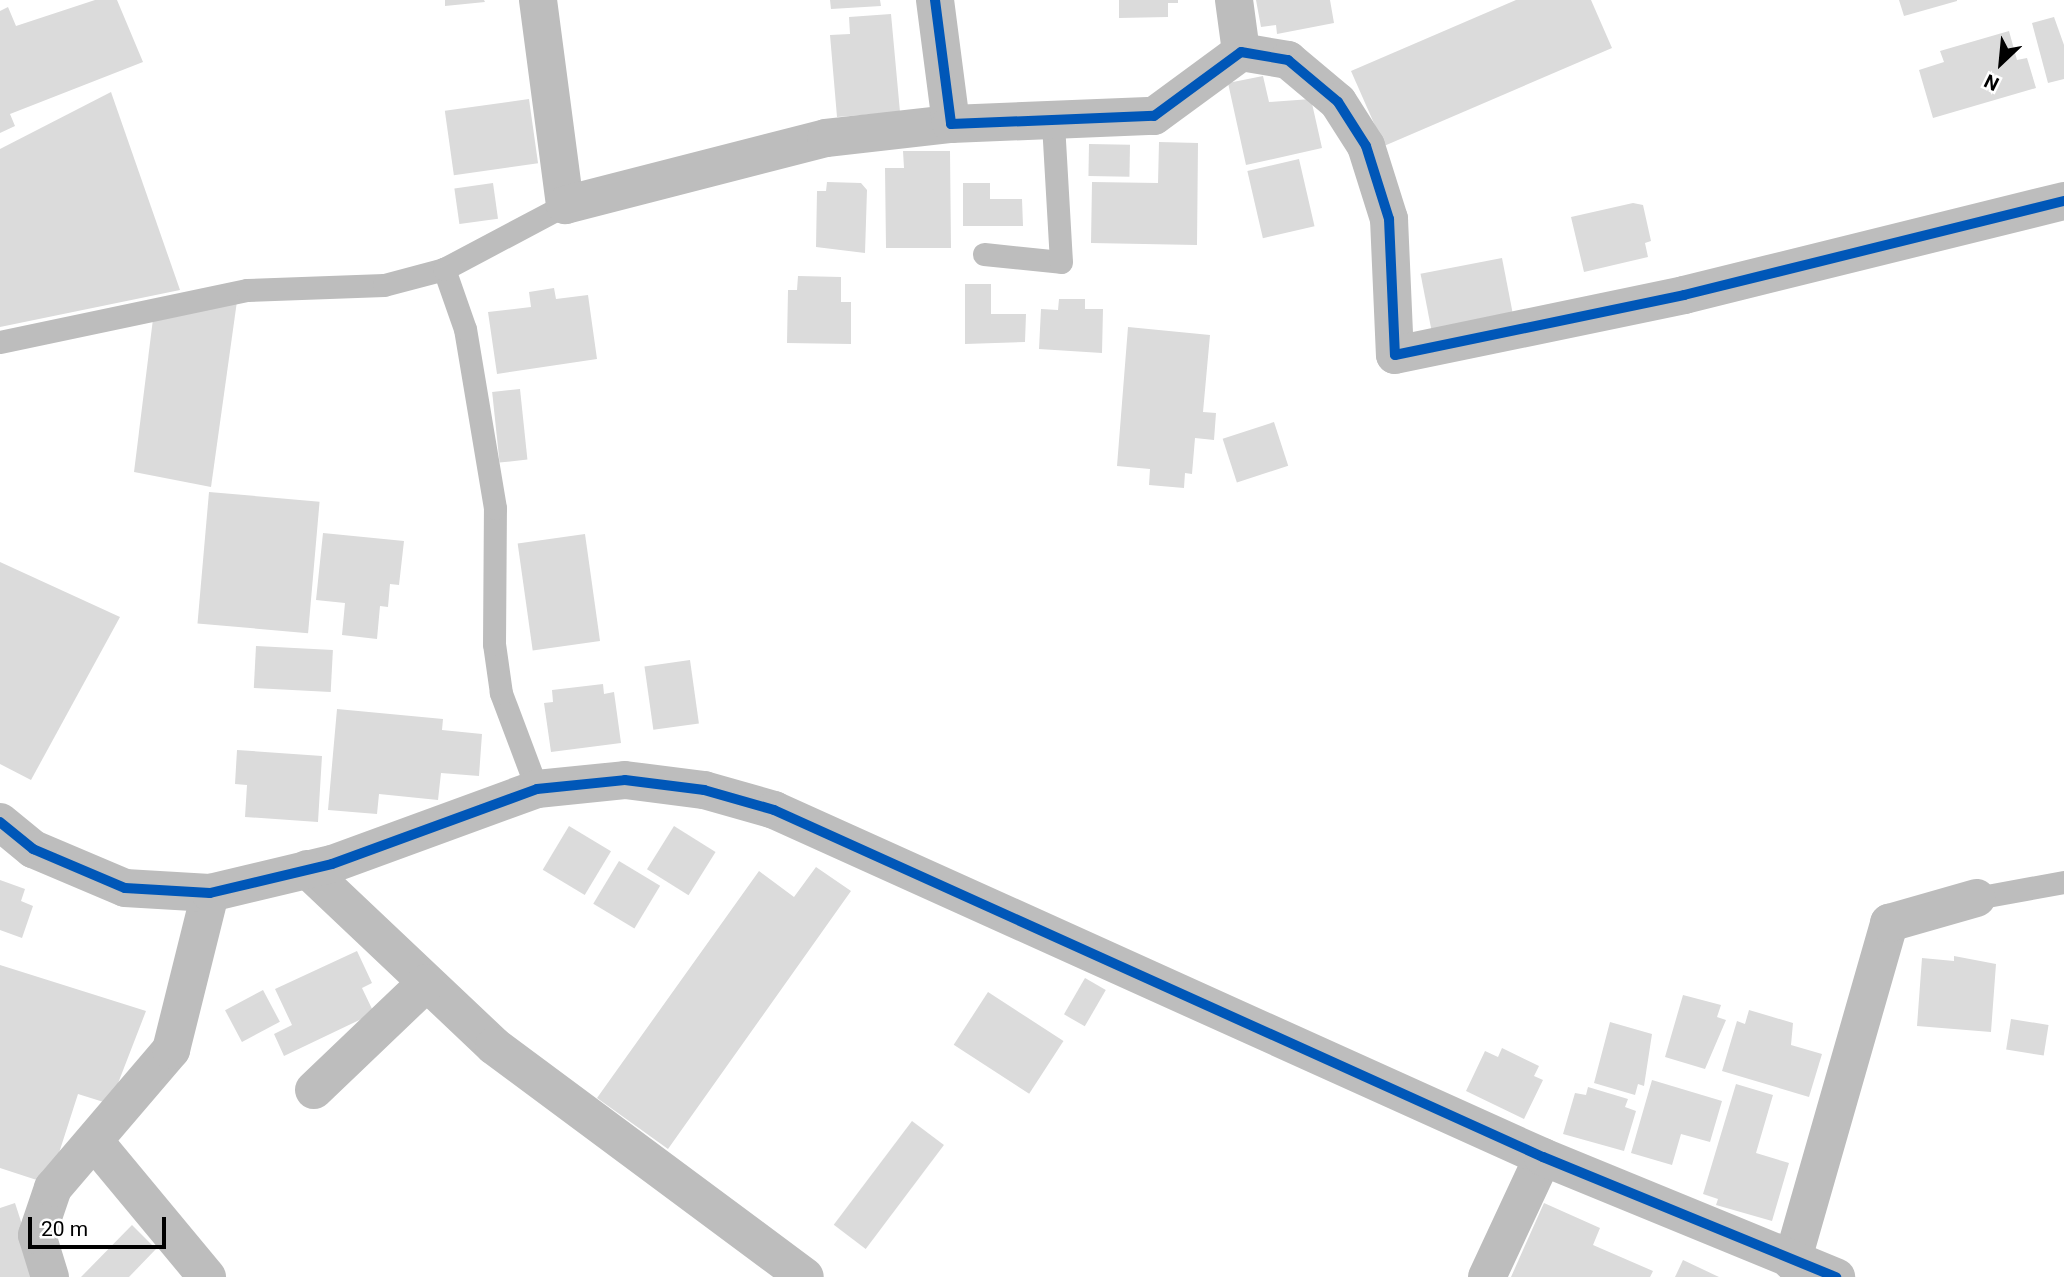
<!DOCTYPE html>
<style>
body{margin:0}
#map{position:relative;width:2064px;height:1277px;overflow:hidden;background:#fff;font-family:Roboto,sans-serif}
div>[style]{position:absolute}
.building>*{inset:0;background:#dbdbdb;transform-origin:0 0}
.service>*{height:23px;margin:-11.5px;padding:0 11.5px;transform-origin:11.5px;border-radius:11.5px;background:#bdbdbd}
.minor>*{height:38px;margin:-19px;padding:0 19px;transform-origin:19px;border-radius:19px;background:#bdbdbd}
.tertiary>*{height:38px;margin:-19px;padding:0 19px;transform-origin:19px;border-radius:19px;background:#bdbdbd}
.cycleway>*{height:10px;margin:-5px;padding:0 5px;transform-origin:5px;border-radius:5px;background:#0057b8}
span{translate:-50% -50%;white-space:nowrap;text-align:center;line-height:1.15;-webkit-text-stroke:5px #fff;paint-order:stroke}
.north{position:absolute;left:1966px;top:28px;width:70px;height:70px;-webkit-text-stroke:5px #fff;paint-order:stroke;rotate:206deg;font-size:19px;font-weight:700;line-height:28px;text-align:center;color:#000}
.north::after{content:'';display:block;margin:auto;width:24px;height:32px;background:#000;clip-path:polygon(50% 0,100% 100%,50% 72%,0 100%)}
.scale{position:absolute;left:28px;top:1217px;width:138px;height:32px;box-sizing:border-box;border:4px solid #000;border-top:0;padding-left:9px;font-size:21px;line-height:24px;white-space:nowrap;color:#000;-webkit-text-stroke:5px #fff;paint-order:stroke}
</style>
<div id="map">
<div class="building">
<i style="clip-path:polygon(95px 0,117px 0,143px 62px,10px 114px,15px 126px,0 133px,0 11px,8px 7px,16px 26px)"></i>
<i style="clip-path:polygon(445px 0,484px 0,485px 2px,445px 6px)"></i>
<i style="clip-path:polygon(830px 0,880px 0,881px 6px,831px 9px)"></i>
<i style="clip-path:polygon(1119px 0,1178px 0,1178px 3px,1168px 3px,1168px 17px,1119px 18px)"></i>
<i style="clip-path:polygon(1256px 0,1330px 0,1334px 23px,1277px 34px,1276px 25px,1261px 27px)"></i>
<i style="clip-path:polygon(1516px 0,1591px 0,1612px 48px,1384px 146px,1351px 71px)"></i>
<i style="clip-path:polygon(1899px 0,1957px 0,1957px 1px,1904px 16px)"></i>
<i style="clip-path:polygon(891px 14px,900px 112px,837px 117px,830px 35px,850px 34px,849px 17px)"></i>
<i style="clip-path:polygon(2054px 17px,2064px 45px,2064px 79px,2048px 83px,2032px 23px)"></i>
<i style="clip-path:polygon(2009px 31px,2017px 60px,2027px 58px,2036px 88px,1933px 118px,1919px 70px,1944px 62px,1940px 51px)"></i>
<i style="clip-path:polygon(1263px 76px,1269px 102px,1311px 99px,1322px 148px,1246px 165px,1228px 83px)"></i>
<i style="clip-path:polygon(111px 92px,180px 290px,0 327px,0 149px)"></i>
<i style="left:529px;top:99px;width:65px;height:85px;rotate:82deg"></i>
<i style="clip-path:polygon(1159px 142px,1198px 143px,1197px 245px,1091px 243px,1092px 182px,1158px 183px)"></i>
<i style="left:1089px;top:144px;width:41px;height:32px;rotate:1deg"></i>
<i style="clip-path:polygon(903px 151px,950px 151px,951px 248px,886px 248px,885px 168px,904px 168px)"></i>
<i style="left:1299px;top:159px;width:69px;height:53px;rotate:77deg"></i>
<i style="clip-path:polygon(827px 182px,861px 183px,867px 190px,865px 253px,816px 247px,817px 191px,826px 191px)"></i>
<i style="left:493px;top:183px;width:36px;height:39px;rotate:82deg"></i>
<i style="clip-path:polygon(963px 183px,990px 183px,990px 199px,1022px 199px,1023px 226px,963px 226px)"></i>
<i style="clip-path:polygon(1633px 203px,1643px 205px,1651px 241px,1645px 243px,1648px 257px,1584px 272px,1571px 217px)"></i>
<i style="left:1502px;top:258px;width:59px;height:83px;rotate:79deg"></i>
<i style="clip-path:polygon(798px 276px,841px 277px,841px 302px,851px 302px,851px 344px,787px 343px,788px 290px,797px 290px)"></i>
<i style="clip-path:polygon(965px 284px,991px 284px,991px 314px,1026px 314px,1025px 342px,965px 344px)"></i>
<i style="clip-path:polygon(554px 288px,556px 299px,588px 295px,597px 359px,497px 374px,488px 312px,531px 307px,529px 292px)"></i>
<i style="clip-path:polygon(1059px 299px,1085px 299px,1085px 309px,1103px 309px,1102px 353px,1039px 349px,1041px 309px,1058px 310px)"></i>
<i style="clip-path:polygon(237px 301px,211px 487px,134px 472px,153px 319px)"></i>
<i style="clip-path:polygon(1128px 327px,1210px 335px,1203px 412px,1216px 413px,1214px 440px,1195px 438px,1192px 474px,1185px 473px,1184px 488px,1149px 485px,1150px 469px,1117px 466px)"></i>
<i style="left:520px;top:389px;width:71px;height:28px;rotate:84deg"></i>
<i style="left:1274px;top:422px;width:46px;height:54px;rotate:72deg"></i>
<i style="left:209px;top:492px;width:111px;height:132px;rotate:5deg"></i>
<i style="clip-path:polygon(323px 533px,404px 541px,399px 585px,390px 584px,388px 607px,380px 606px,377px 639px,342px 635px,345px 603px,316px 600px)"></i>
<i style="left:585px;top:534px;width:108px;height:68px;rotate:82deg"></i>
<i style="clip-path:polygon(0 562px,120px 617px,31px 780px,0 764px)"></i>
<i style="left:256px;top:646px;width:77px;height:42px;rotate:3deg"></i>
<i style="left:690px;top:660px;width:64px;height:46px;rotate:82deg"></i>
<i style="clip-path:polygon(603px 684px,604px 694px,614px 692px,621px 743px,551px 752px,544px 703px,553px 702px,552px 690px)"></i>
<i style="clip-path:polygon(337px 709px,443px 719px,442px 730px,482px 734px,479px 776px,441px 773px,438px 800px,379px 794px,377px 814px,328px 810px)"></i>
<i style="clip-path:polygon(237px 750px,322px 756px,318px 822px,245px 817px,247px 785px,235px 784px)"></i>
<i style="left:569px;top:826px;width:49px;height:51px;rotate:31deg"></i>
<i style="left:674px;top:826px;width:49px;height:51px;rotate:32deg"></i>
<i style="left:619px;top:861px;width:48px;height:50px;rotate:31deg"></i>
<i style="clip-path:polygon(816px 867px,851px 891px,668px 1149px,597px 1098px,759px 871px,794px 897px)"></i>
<i style="clip-path:polygon(0 880px,25px 889px,21px 901px,33px 906px,22px 938px,0 930px)"></i>
<i style="clip-path:polygon(357px 951px,372px 983px,362px 988px,374px 1013px,284px 1056px,274px 1034px,292px 1025px,275px 989px)"></i>
<i style="clip-path:polygon(1954px 956px,1996px 964px,1991px 1032px,1917px 1026px,1922px 958px,1954px 961px)"></i>
<i style="clip-path:polygon(0 965px,146px 1011px,110px 1104px,78px 1094px,49px 1184px,0 1168px)"></i>
<i style="left:1085px;top:978px;width:24px;height:42px;rotate:30deg"></i>
<i style="left:263px;top:990px;width:36px;height:43px;rotate:62deg"></i>
<i style="left:988px;top:992px;width:90px;height:63px;rotate:33deg"></i>
<i style="clip-path:polygon(1683px 995px,1721px 1005px,1717px 1017px,1726px 1020px,1705px 1069px,1665px 1057px)"></i>
<i style="clip-path:polygon(1749px 1010px,1793px 1023px,1791px 1045px,1822px 1054px,1809px 1097px,1722px 1071px,1737px 1021px,1745px 1024px)"></i>
<i style="left:2011px;top:1019px;width:38px;height:31px;rotate:9deg"></i>
<i style="clip-path:polygon(1610px 1022px,1652px 1034px,1644px 1086px,1638px 1084px,1635px 1095px,1594px 1083px)"></i>
<i style="clip-path:polygon(1502px 1048px,1539px 1066px,1534px 1076px,1543px 1080px,1524px 1119px,1466px 1091px,1485px 1051px,1498px 1057px)"></i>
<i style="clip-path:polygon(1652px 1080px,1722px 1101px,1710px 1142px,1681px 1134px,1672px 1165px,1631px 1153px)"></i>
<i style="clip-path:polygon(1736px 1084px,1773px 1095px,1756px 1153px,1789px 1163px,1772px 1221px,1716px 1205px,1718px 1199px,1703px 1194px)"></i>
<i style="clip-path:polygon(1588px 1087px,1628px 1099px,1625px 1107px,1636px 1111px,1624px 1151px,1563px 1134px,1575px 1093px,1586px 1095px)"></i>
<i style="left:912px;top:1121px;width:40px;height:130px;rotate:37deg"></i>
<i style="clip-path:polygon(15px 1203px,39px 1277px,0 1277px,0 1208px)"></i>
<i style="clip-path:polygon(1544px 1203px,1600px 1228px,1593px 1245px,1653px 1271px,1650px 1277px,1511px 1277px)"></i>
<i style="clip-path:polygon(132px 1225px,156px 1249px,129px 1277px,81px 1277px)"></i>
<i style="clip-path:polygon(1683px 1260px,1719px 1277px,1675px 1277px)"></i>
</div>
<div class="service">
<i style="left:984px;top:254px;width:77px;rotate:5.9deg"></i>
<i style="left:1061px;top:262px;width:138px;rotate:-93.3deg"></i>
<i style="left:0;top:342px;width:252px;rotate:-11.9deg"></i>
<i style="left:247px;top:290px;width:137px;rotate:-2.1deg"></i>
<i style="left:384px;top:285px;width:62px;rotate:-14.9deg"></i>
<i style="left:537px;top:789px;width:103px;rotate:-110.6deg"></i>
<i style="left:501px;top:693px;width:49px;rotate:-98.1deg"></i>
<i style="left:494px;top:644px;width:136px;rotate:-89.6deg"></i>
<i style="left:495px;top:508px;width:181px;rotate:-99.5deg"></i>
<i style="left:465px;top:329px;width:64px;rotate:-109.3deg"></i>
<i style="left:444px;top:269px;width:137px;rotate:-27.9deg"></i>
<i style="left:1976px;top:898px;width:89px;rotate:-10.3deg"></i>
</div>
<div class="minor">
<i style="left:538px;top:0;width:207px;rotate:82.5deg"></i>
<i style="left:565px;top:205px;width:269px;rotate:-14.4deg"></i>
<i style="left:826px;top:138px;width:126px;rotate:-6.4deg"></i>
<i style="left:935px;top:0;width:125px;rotate:82.6deg"></i>
<i style="left:951px;top:124px;width:203px;rotate:-2.3deg"></i>
<i style="left:1154px;top:116px;width:108px;rotate:-36.3deg"></i>
<i style="left:1241px;top:52px;width:48px;rotate:9.7deg"></i>
<i style="left:1288px;top:60px;width:65px;rotate:40deg"></i>
<i style="left:1338px;top:102px;width:52px;rotate:57.5deg"></i>
<i style="left:1366px;top:146px;width:77px;rotate:72.5deg"></i>
<i style="left:1389px;top:219px;width:136px;rotate:87.5deg"></i>
<i style="left:1395px;top:355px;width:295px;rotate:-11.7deg"></i>
<i style="left:1684px;top:295px;width:391px;rotate:-13.9deg"></i>
<i style="left:1234px;top:0;width:52px;rotate:82.3deg"></i>
<i style="left:307px;top:869px;width:257px;rotate:43.4deg"></i>
<i style="left:494px;top:1046px;width:387px;rotate:36.6deg"></i>
<i style="left:314px;top:1090px;width:155px;rotate:-43.7deg"></i>
<i style="left:94px;top:1141px;width:177px;rotate:50.3deg"></i>
<i style="left:1792px;top:1262px;width:353px;rotate:-74deg"></i>
<i style="left:1889px;top:923px;width:91px;rotate:-16deg"></i>
<i style="left:50px;top:1277px;width:44px;rotate:-107.2deg"></i>
<i style="left:37px;top:1235px;width:50px;rotate:-71.2deg"></i>
<i style="left:53px;top:1188px;width:182px;rotate:-49.5deg"></i>
<i style="left:171px;top:1050px;width:162px;rotate:-76deg"></i>
<i style="left:1487px;top:1277px;width:132px;rotate:-65deg"></i>
</div>
<div class="tertiary">
<i style="left:0;top:822px;width:43px;rotate:39.3deg"></i>
<i style="left:33px;top:849px;width:100px;rotate:23deg"></i>
<i style="left:125px;top:888px;width:85px;rotate:3.4deg"></i>
<i style="left:210px;top:893px;width:125px;rotate:-13.4deg"></i>
<i style="left:332px;top:864px;width:218px;rotate:-20.1deg"></i>
<i style="left:537px;top:789px;width:88px;rotate:-5.8deg"></i>
<i style="left:625px;top:780px;width:80px;rotate:7.2deg"></i>
<i style="left:704px;top:790px;width:73px;rotate:15.9deg"></i>
<i style="left:774px;top:810px;width:844px;rotate:24.29deg"></i>
<i style="left:1543px;top:1157px;width:317px;rotate:22.3deg"></i>
</div>
<div class="cycleway">
<i style="left:935px;top:0;width:125px;rotate:82.6deg"></i>
<i style="left:951px;top:124px;width:203px;rotate:-2.3deg"></i>
<i style="left:1154px;top:116px;width:108px;rotate:-36.3deg"></i>
<i style="left:1241px;top:52px;width:48px;rotate:9.7deg"></i>
<i style="left:1288px;top:60px;width:65px;rotate:40deg"></i>
<i style="left:1338px;top:102px;width:52px;rotate:57.5deg"></i>
<i style="left:1366px;top:146px;width:77px;rotate:72.5deg"></i>
<i style="left:1389px;top:219px;width:136px;rotate:87.5deg"></i>
<i style="left:1395px;top:355px;width:295px;rotate:-11.7deg"></i>
<i style="left:1684px;top:295px;width:391px;rotate:-13.9deg"></i>
<i style="left:0;top:822px;width:43px;rotate:39.3deg"></i>
<i style="left:33px;top:849px;width:100px;rotate:23deg"></i>
<i style="left:125px;top:888px;width:85px;rotate:3.4deg"></i>
<i style="left:210px;top:893px;width:125px;rotate:-13.4deg"></i>
<i style="left:332px;top:864px;width:218px;rotate:-20.1deg"></i>
<i style="left:537px;top:789px;width:88px;rotate:-5.8deg"></i>
<i style="left:625px;top:780px;width:80px;rotate:7.2deg"></i>
<i style="left:704px;top:790px;width:73px;rotate:15.9deg"></i>
<i style="left:774px;top:810px;width:844px;rotate:24.29deg"></i>
<i style="left:1543px;top:1157px;width:317px;rotate:22.3deg"></i>
</div>
<div class="north">N</div>
<div class="scale">20 m</div>
</div>
